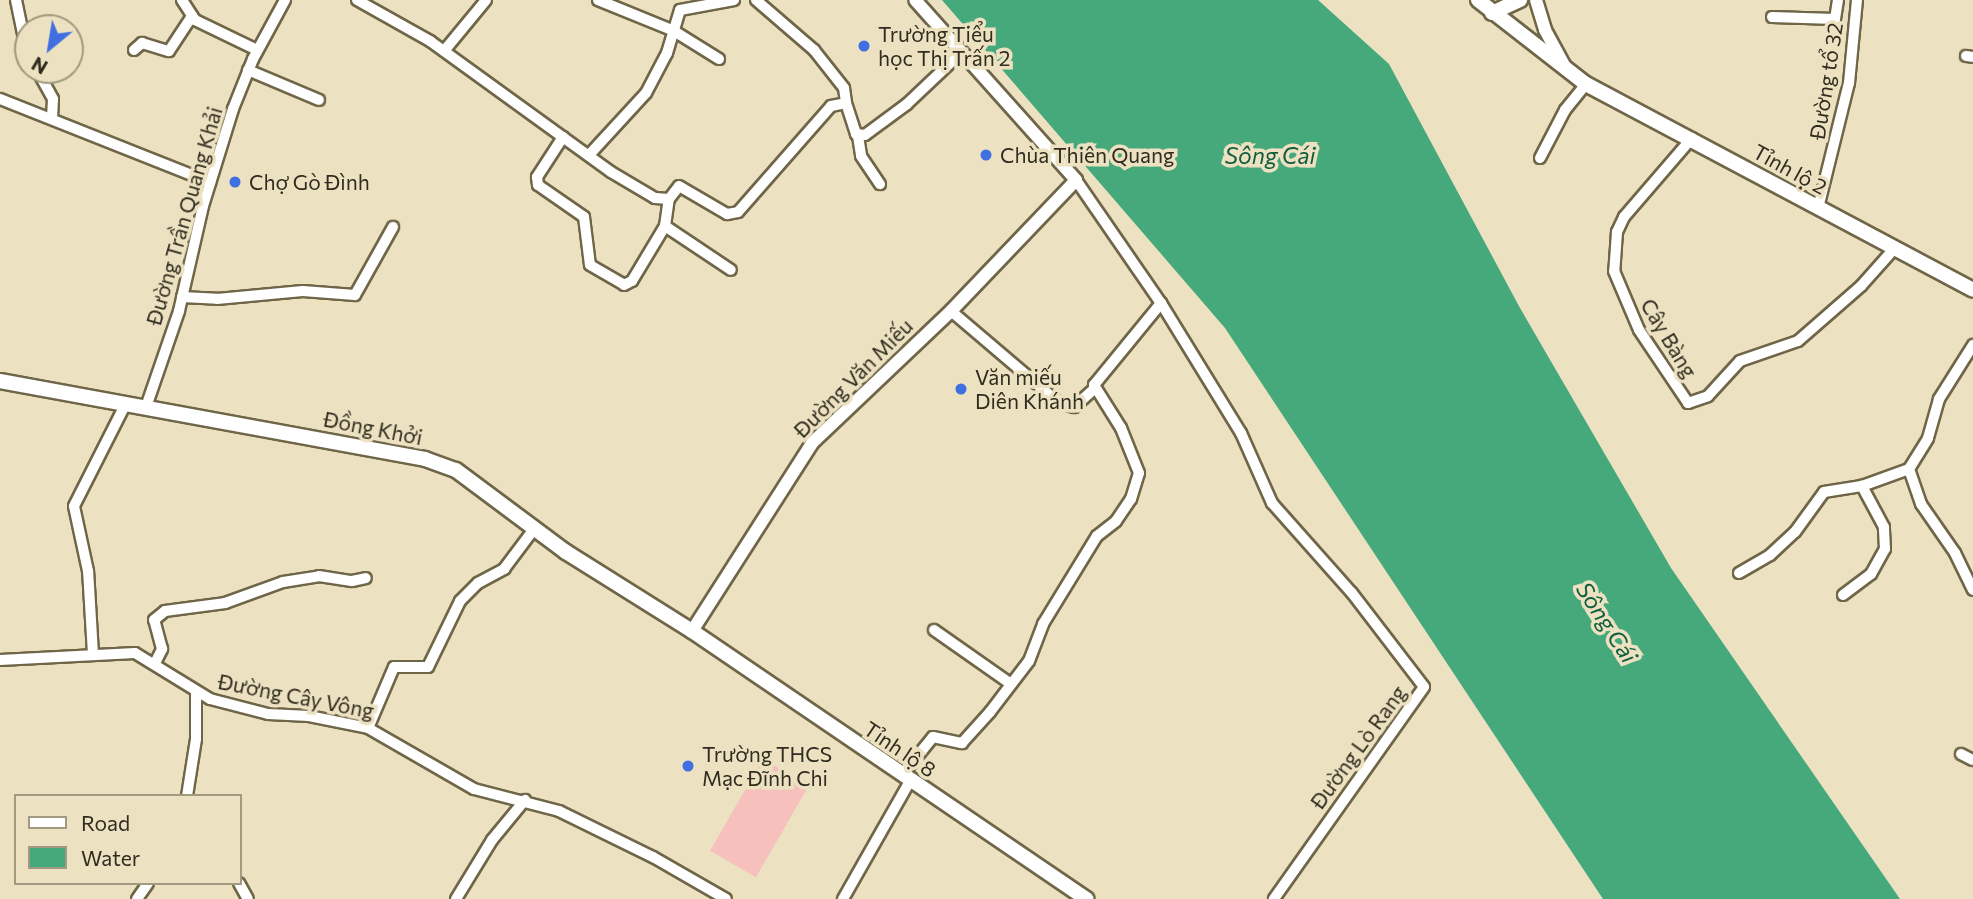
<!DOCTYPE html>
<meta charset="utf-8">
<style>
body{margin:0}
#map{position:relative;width:1973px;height:899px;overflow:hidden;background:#ece1c0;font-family:Commissioner,sans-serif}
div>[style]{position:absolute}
.green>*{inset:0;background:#f6c1bd;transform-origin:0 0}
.water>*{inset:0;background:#45a97c}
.roads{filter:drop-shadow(2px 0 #6f6648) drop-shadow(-2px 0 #6f6648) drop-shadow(0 2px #6f6648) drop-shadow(0 -2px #6f6648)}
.minor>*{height:10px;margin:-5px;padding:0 5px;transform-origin:5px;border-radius:5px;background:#fff}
.tertiary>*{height:12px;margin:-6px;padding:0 6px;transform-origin:6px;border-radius:6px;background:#fff}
.secondary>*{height:14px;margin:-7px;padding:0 7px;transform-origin:7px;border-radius:7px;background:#fff}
.dots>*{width:19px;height:19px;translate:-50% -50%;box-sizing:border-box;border:4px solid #ece1c0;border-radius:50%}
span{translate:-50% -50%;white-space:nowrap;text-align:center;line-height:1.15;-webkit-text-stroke:7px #ece1c0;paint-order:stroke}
.poi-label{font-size:21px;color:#302c1f}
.left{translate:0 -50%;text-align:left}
.street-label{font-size:21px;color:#302c1f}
.water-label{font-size:23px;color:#105d3f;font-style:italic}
.legend{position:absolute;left:14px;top:794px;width:228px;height:91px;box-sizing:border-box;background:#ece1c0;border:2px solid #a19980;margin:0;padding:9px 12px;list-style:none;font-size:21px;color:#302c1f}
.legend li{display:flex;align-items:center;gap:14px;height:35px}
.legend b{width:35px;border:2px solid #a19980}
.north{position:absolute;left:14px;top:14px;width:70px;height:70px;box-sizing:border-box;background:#ece1c0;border:2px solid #a19980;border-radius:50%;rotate:210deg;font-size:19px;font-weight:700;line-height:28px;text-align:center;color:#302c1f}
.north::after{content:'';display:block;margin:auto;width:24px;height:32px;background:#3f6fe0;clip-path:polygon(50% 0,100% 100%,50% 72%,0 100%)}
</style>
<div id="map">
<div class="green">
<i style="left:763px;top:759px;width:53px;height:106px;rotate:30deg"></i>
</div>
<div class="water">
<i style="clip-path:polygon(942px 0,1318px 0,1389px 64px,1520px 308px,1671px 568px,1900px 899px,1603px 899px,1225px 328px)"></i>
</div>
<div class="roads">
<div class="minor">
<i style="left:16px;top:0;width:59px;rotate:78.3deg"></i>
<i style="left:182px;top:0;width:24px;rotate:57deg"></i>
<i style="left:195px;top:20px;width:69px;rotate:25.8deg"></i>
<i style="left:357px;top:0;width:84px;rotate:29.3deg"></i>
<i style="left:430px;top:41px;width:223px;rotate:35.9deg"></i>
<i style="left:611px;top:172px;width:51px;rotate:30.6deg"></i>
<i style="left:655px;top:198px;width:14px;rotate:4deg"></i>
<i style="left:598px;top:0;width:82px;rotate:22.2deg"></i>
<i style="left:674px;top:31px;width:53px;rotate:31.9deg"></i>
<i style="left:756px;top:0;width:77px;rotate:40.8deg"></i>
<i style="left:814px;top:50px;width:48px;rotate:51.7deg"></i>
<i style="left:844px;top:88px;width:15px;rotate:82deg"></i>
<i style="left:1772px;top:17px;width:63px;rotate:1.8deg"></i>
<i style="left:1835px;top:19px;width:19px;rotate:-81deg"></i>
<i style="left:134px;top:50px;width:11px;rotate:-41deg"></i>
<i style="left:142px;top:43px;width:28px;rotate:17deg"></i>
<i style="left:169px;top:51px;width:42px;rotate:-56.7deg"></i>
<i style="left:444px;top:51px;width:66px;rotate:-50.5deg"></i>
<i style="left:1966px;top:56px;width:7px;rotate:8deg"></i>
<i style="left:37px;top:70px;width:33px;rotate:61deg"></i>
<i style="left:53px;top:99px;width:18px;rotate:93deg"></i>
<i style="left:248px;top:70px;width:77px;rotate:22.9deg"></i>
<i style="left:0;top:99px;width:226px;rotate:21.6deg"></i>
<i style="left:858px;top:136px;width:20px;rotate:81deg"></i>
<i style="left:861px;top:156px;width:34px;rotate:56deg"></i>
<i style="left:563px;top:137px;width:48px;rotate:123deg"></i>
<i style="left:537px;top:177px;width:8px;rotate:83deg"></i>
<i style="left:538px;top:185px;width:56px;rotate:34.8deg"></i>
<i style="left:584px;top:217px;width:48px;rotate:82.9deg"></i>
<i style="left:590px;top:265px;width:39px;rotate:30deg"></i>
<i style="left:624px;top:285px;width:9px;rotate:-27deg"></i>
<i style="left:632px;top:281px;width:64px;rotate:-59deg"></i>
<i style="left:665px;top:226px;width:27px;rotate:-82deg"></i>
<i style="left:669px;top:199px;width:16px;rotate:-52deg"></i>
<i style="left:679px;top:186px;width:56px;rotate:30.3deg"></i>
<i style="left:727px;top:214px;width:11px;rotate:-10deg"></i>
<i style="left:738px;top:212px;width:141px;rotate:-48.7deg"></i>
<i style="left:831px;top:106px;width:15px;rotate:-11deg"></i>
<i style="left:846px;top:103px;width:33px;rotate:72deg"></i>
<i style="left:856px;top:134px;width:9px;rotate:6deg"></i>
<i style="left:865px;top:135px;width:52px;rotate:-36.4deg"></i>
<i style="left:907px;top:104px;width:74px;rotate:-43.4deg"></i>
<i style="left:1692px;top:138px;width:104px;rotate:130.7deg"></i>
<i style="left:1624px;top:217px;width:17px;rotate:115deg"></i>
<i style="left:1617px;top:232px;width:39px;rotate:94deg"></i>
<i style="left:1614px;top:271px;width:64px;rotate:67deg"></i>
<i style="left:1639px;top:330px;width:88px;rotate:56.1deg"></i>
<i style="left:1688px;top:403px;width:21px;rotate:-19deg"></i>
<i style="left:1708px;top:396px;width:47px;rotate:-47.6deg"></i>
<i style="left:1740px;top:361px;width:61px;rotate:-19deg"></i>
<i style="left:1798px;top:341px;width:84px;rotate:-41.1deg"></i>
<i style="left:1861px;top:286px;width:50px;rotate:-48.3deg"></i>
<i style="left:589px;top:155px;width:84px;rotate:-47.4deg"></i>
<i style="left:646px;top:93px;width:45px;rotate:-62.3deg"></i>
<i style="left:667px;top:53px;width:45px;rotate:-73.2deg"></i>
<i style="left:680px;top:10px;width:55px;rotate:-10.5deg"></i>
<i style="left:1540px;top:158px;width:54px;rotate:-62.5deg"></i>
<i style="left:1565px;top:110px;width:33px;rotate:-51deg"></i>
<i style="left:1076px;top:180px;width:150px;rotate:55.4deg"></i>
<i style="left:1161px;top:303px;width:153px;rotate:58.4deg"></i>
<i style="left:1241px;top:433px;width:77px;rotate:66.1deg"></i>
<i style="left:1272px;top:503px;width:120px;rotate:48.4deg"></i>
<i style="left:1352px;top:593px;width:118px;rotate:52.5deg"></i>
<i style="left:1424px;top:687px;width:260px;rotate:125.3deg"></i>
<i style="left:1818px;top:208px;width:129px;rotate:-76.1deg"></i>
<i style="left:1849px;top:83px;width:83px;rotate:-84.5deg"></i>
<i style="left:665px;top:226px;width:79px;rotate:33.7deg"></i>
<i style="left:182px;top:297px;width:35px;rotate:3deg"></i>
<i style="left:217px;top:299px;width:86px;rotate:-5.3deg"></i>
<i style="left:303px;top:291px;width:52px;rotate:4.4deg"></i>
<i style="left:355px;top:295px;width:78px;rotate:-60.8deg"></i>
<i style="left:951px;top:311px;width:142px;rotate:40.4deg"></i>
<i style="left:1059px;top:403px;width:16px;rotate:15deg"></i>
<i style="left:1074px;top:407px;width:27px;rotate:-42deg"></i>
<i style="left:146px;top:407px;width:102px;rotate:-71deg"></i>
<i style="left:179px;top:311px;width:108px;rotate:-77.1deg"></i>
<i style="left:203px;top:206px;width:102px;rotate:-72.8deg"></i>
<i style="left:233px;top:109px;width:54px;rotate:-68.2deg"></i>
<i style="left:253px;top:59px;width:67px;rotate:-61.5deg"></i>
<i style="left:1909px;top:469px;width:37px;rotate:71deg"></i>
<i style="left:1921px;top:504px;width:60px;rotate:55.2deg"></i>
<i style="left:1955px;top:553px;width:41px;rotate:64.1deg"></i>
<i style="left:1739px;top:573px;width:36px;rotate:-30deg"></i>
<i style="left:1770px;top:555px;width:34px;rotate:-43deg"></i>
<i style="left:1795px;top:532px;width:49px;rotate:-54.1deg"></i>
<i style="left:1824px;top:492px;width:38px;rotate:-9deg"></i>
<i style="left:1862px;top:486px;width:50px;rotate:-19.9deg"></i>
<i style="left:1909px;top:469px;width:36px;rotate:-58deg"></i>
<i style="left:1928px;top:438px;width:41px;rotate:-74.2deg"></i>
<i style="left:1939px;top:399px;width:64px;rotate:-57.8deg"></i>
<i style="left:1843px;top:595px;width:35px;rotate:-37deg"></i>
<i style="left:1871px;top:574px;width:29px;rotate:-61deg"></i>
<i style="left:1885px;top:549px;width:22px;rotate:-93deg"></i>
<i style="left:1884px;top:527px;width:47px;rotate:-118.2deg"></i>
<i style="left:934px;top:630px;width:94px;rotate:35deg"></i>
<i style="left:93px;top:654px;width:83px;rotate:-93.4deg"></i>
<i style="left:88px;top:571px;width:66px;rotate:-102.2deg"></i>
<i style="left:74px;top:506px;width:113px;rotate:-63.2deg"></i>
<i style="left:0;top:660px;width:135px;rotate:-3deg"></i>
<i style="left:135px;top:653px;width:88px;rotate:31.5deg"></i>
<i style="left:210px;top:699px;width:60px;rotate:14.5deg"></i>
<i style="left:268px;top:714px;width:41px;rotate:2.8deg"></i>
<i style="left:309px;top:716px;width:60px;rotate:11.5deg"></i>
<i style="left:368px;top:728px;width:122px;rotate:29.9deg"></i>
<i style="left:474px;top:789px;width:88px;rotate:14.5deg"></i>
<i style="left:559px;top:811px;width:105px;rotate:26.1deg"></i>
<i style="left:653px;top:857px;width:84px;rotate:29.9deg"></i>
<i style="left:155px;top:663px;width:16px;rotate:-63deg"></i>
<i style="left:162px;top:649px;width:30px;rotate:-105deg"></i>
<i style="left:154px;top:620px;width:14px;rotate:-39deg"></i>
<i style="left:165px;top:611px;width:61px;rotate:-7.6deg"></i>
<i style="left:225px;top:603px;width:62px;rotate:-19.9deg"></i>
<i style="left:283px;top:582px;width:36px;rotate:-9deg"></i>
<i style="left:319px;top:576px;width:33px;rotate:9deg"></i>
<i style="left:352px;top:581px;width:14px;rotate:-12deg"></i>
<i style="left:368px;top:728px;width:66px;rotate:-66.9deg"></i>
<i style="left:394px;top:667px;width:34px"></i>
<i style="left:428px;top:667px;width:73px;rotate:-64.1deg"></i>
<i style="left:460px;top:601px;width:25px;rotate:-45deg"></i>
<i style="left:478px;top:583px;width:30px;rotate:-28deg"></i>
<i style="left:504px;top:569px;width:50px;rotate:-53.1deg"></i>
<i style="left:1961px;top:754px;width:13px;rotate:27deg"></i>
<i style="left:902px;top:775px;width:49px;rotate:-50.8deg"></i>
<i style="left:933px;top:737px;width:30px;rotate:12deg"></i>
<i style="left:962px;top:743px;width:42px;rotate:-47.9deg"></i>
<i style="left:990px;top:712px;width:64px;rotate:-52.6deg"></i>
<i style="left:1029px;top:661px;width:40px;rotate:-69deg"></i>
<i style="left:1043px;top:624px;width:103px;rotate:-58.5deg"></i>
<i style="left:1097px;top:536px;width:24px;rotate:-38deg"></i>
<i style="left:1116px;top:521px;width:27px;rotate:-56deg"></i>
<i style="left:1131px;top:499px;width:27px;rotate:-73deg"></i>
<i style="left:1139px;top:473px;width:48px;rotate:-111.8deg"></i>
<i style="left:1121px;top:428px;width:51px;rotate:-122.1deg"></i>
<i style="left:1094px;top:385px;width:106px;rotate:-50.7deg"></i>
<i style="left:187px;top:796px;width:58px;rotate:-81deg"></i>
<i style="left:196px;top:739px;width:45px;rotate:-90deg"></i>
<i style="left:239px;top:883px;width:18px;rotate:61deg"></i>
<i style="left:137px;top:899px;width:19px;rotate:-55deg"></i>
<i style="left:456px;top:899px;width:69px;rotate:-58.6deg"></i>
<i style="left:492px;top:840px;width:52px;rotate:-50.5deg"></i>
<i style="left:843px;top:899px;width:136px;rotate:-60.4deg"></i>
</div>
<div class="tertiary">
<i style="left:1536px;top:0;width:31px;rotate:73deg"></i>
<i style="left:1545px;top:30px;width:42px;rotate:61.6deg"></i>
<i style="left:692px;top:631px;width:223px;rotate:-57.4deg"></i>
<i style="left:812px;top:443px;width:192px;rotate:-43.5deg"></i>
<i style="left:951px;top:311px;width:181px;rotate:-46.3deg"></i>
<i style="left:1076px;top:180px;width:241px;rotate:-131.8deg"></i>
</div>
<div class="secondary">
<i style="left:1478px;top:0;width:137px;rotate:37.9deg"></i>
<i style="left:1586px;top:84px;width:438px;rotate:28deg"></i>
<i style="left:1492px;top:13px;width:31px;rotate:-25deg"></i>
<i style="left:0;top:381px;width:432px;rotate:10.4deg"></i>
<i style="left:425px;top:459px;width:33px;rotate:20deg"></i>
<i style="left:456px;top:470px;width:137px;rotate:36.7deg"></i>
<i style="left:566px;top:552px;width:149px;rotate:32.1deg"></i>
<i style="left:692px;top:631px;width:477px;rotate:34.2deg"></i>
</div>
</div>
<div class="dots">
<i style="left:864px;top:46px;background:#3f6fe0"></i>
<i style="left:986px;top:155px;background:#3f6fe0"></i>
<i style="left:235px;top:182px;background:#3f6fe0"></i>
<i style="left:961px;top:389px;background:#3f6fe0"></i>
<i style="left:688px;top:766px;background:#3f6fe0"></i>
</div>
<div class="poi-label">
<span class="left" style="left:878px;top:46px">Trường Tiểu<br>học Thị Trấn 2</span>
<span class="left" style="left:1000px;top:155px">Chùa Thiên Quang</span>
<span class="left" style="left:249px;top:182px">Chợ Gò Đình</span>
<span class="left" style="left:975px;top:389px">Văn miếu<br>Diên Khánh</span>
<span class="left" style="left:702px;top:766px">Trường THCS<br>Mạc Đĩnh Chi</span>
</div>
<div class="street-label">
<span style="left:1826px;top:81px;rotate:-81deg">Đường tổ 32</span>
<span style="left:1790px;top:169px;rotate:29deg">Tỉnh lộ 2</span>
<span style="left:184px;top:216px;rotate:-74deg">Đường Trần Quang Khải</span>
<span style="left:1669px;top:338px;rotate:59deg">Cây Bàng</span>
<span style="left:853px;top:378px;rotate:-45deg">Đường Văn Miếu</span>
<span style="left:373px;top:428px;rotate:11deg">Đồng Khởi</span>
<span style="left:296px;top:696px;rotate:11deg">Đường Cây Vông</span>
<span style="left:1358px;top:747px;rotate:-54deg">Đường Lò Rang</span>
<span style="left:900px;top:749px;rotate:34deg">Tỉnh lộ 8</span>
</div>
<div class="water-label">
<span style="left:1270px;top:155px">Sông Cái</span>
<span style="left:1607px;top:622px;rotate:57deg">Sông Cái</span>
</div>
<ul class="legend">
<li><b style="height:9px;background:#fff"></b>Road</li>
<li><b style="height:19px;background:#45a97c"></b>Water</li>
</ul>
<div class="north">N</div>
</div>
